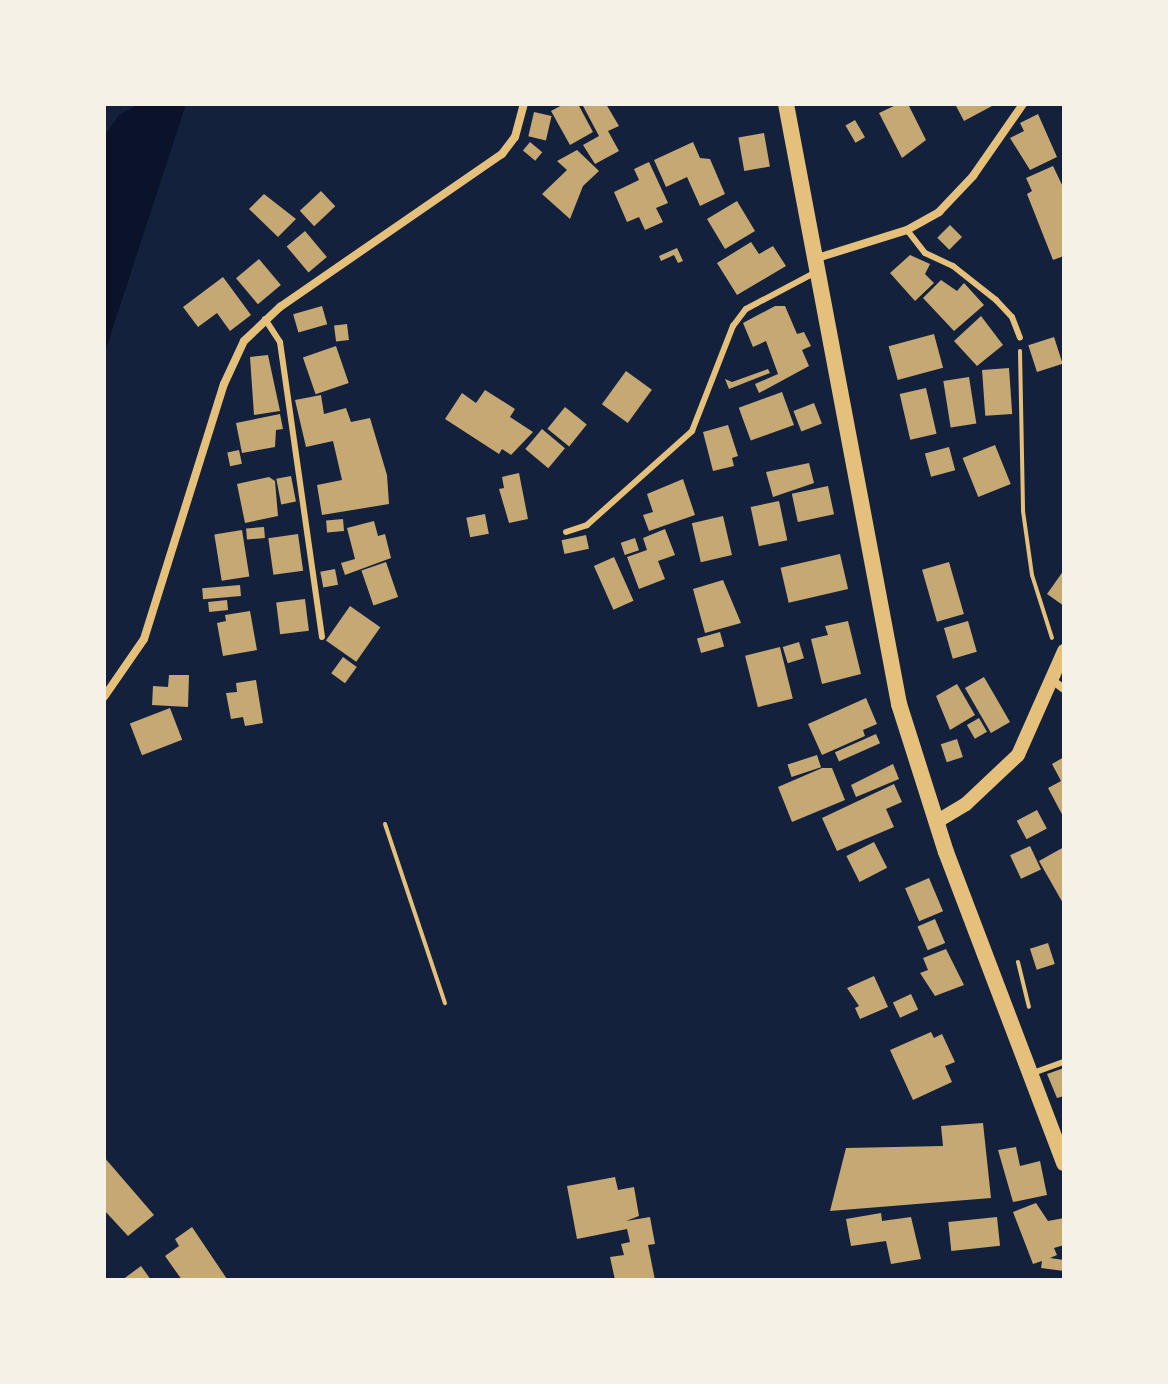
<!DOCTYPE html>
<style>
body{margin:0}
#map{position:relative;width:1168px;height:1384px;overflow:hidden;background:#14213d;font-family:Cabin,sans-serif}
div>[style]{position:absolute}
.water>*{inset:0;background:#0b132b}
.building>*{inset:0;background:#c6a872;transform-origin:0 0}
.path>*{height:4px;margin:-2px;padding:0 2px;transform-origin:2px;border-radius:2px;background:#e5c07b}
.service>*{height:6px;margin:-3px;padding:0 3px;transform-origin:3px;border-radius:3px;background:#e5c07b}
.minor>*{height:8px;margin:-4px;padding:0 4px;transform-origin:4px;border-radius:4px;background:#e5c07b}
.tertiary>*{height:14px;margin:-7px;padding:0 7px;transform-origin:7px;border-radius:7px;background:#e5c07b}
.secondary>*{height:16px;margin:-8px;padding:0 8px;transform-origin:8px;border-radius:8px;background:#e5c07b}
span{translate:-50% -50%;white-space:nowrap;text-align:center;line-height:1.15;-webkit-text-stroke:8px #f6f1e7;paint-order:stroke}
.frame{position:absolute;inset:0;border:106px solid #f6f1e7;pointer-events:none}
</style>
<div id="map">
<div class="water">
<i style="clip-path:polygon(139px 104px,186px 104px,104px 355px,104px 136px,119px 115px)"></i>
</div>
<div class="building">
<i style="clip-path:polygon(564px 104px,578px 104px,593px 132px,570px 145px,551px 111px)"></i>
<i style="clip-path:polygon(582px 104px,606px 104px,619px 126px,608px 131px,619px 151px,595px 164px,583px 145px,599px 136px)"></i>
<i style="clip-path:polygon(898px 104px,908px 104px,926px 140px,902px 158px,879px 113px)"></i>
<i style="clip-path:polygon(955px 104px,991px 104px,992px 106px,964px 121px)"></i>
<i style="left:534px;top:112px;width:18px;height:25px;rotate:13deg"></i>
<i style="clip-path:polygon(1038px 114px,1057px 157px,1030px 170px,1010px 138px,1024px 131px,1020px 123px)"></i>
<i style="left:855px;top:120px;width:20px;height:11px;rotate:60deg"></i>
<i style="left:764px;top:133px;width:34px;height:26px;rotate:80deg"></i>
<i style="left:530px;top:142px;width:16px;height:11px;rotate:40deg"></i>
<i style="clip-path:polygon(693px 142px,700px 158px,710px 159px,725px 194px,700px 206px,687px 177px,666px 187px,654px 160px)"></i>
<i style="clip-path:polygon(577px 150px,599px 171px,583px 186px,570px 219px,542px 194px,567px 170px,557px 161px)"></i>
<i style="clip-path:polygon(649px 162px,668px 203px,656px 208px,663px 222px,645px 230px,639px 217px,627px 222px,614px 192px,639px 180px,634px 169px)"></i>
<i style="clip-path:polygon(1053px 166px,1064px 189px,1064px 256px,1053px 260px,1027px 194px,1032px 191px,1026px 178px)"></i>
<i style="left:321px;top:191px;width:21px;height:29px;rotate:47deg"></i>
<i style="clip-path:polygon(264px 194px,296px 219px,278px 237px,249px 209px)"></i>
<i style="left:737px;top:201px;width:35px;height:35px;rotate:59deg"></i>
<i style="left:950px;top:225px;width:17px;height:18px;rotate:45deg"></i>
<i style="left:305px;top:231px;width:34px;height:24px;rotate:50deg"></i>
<i style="clip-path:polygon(751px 242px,759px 254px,773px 246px,786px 266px,737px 295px,717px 263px)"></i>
<i style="clip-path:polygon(677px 248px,683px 261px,678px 263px,674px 255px,661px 261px,659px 256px)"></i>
<i style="clip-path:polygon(910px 255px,930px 264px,925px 274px,934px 283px,915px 301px,890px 273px)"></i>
<i style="left:259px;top:259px;width:34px;height:30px;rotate:50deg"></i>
<i style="clip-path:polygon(223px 277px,251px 315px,230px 331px,217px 313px,198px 327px,183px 307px)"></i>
<i style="clip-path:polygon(941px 280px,957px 291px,964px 283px,984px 305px,954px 331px,923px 298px)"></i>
<i style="left:322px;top:306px;width:19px;height:30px;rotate:74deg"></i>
<i style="clip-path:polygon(775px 306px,785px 306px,797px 334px,804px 332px,811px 346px,802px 350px,809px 366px,759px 393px,755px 384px,778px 374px,766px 341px,753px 347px,743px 323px)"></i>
<i style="clip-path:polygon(981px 316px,1003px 345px,977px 366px,954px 341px)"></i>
<i style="left:347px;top:324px;width:16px;height:13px;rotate:83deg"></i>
<i style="left:934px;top:334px;width:35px;height:47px;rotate:75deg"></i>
<i style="left:1054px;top:337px;width:28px;height:27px;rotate:72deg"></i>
<i style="left:336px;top:346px;width:39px;height:35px;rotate:71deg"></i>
<i style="clip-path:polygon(268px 355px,280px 411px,254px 415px,250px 357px)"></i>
<i style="left:1009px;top:368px;width:46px;height:27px;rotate:86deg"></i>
<i style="clip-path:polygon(768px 369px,770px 373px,729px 389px,725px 379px,732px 382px)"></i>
<i style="left:626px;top:371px;width:32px;height:41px;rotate:36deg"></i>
<i style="left:969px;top:377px;width:47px;height:26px;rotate:81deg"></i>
<i style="left:926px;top:388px;width:47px;height:27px;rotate:77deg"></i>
<i style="clip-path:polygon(485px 390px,515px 409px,510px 417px,533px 432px,511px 455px,502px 449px,499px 454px,445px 419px,462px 393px,476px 403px)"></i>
<i style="left:782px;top:392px;width:35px;height:46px;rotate:70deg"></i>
<i style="clip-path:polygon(321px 395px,324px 414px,346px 408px,351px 422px,370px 418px,387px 475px,389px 504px,322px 515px,317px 485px,342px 480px,333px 441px,306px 447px,295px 400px)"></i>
<i style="left:814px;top:403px;width:22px;height:22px;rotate:69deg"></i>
<i style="left:565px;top:407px;width:28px;height:28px;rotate:39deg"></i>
<i style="clip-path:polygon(280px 414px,283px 429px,276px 430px,275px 447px,242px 453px,236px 423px)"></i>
<i style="clip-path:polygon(728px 425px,738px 456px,732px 458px,734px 466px,713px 471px,703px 432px)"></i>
<i style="left:542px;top:429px;width:30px;height:26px;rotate:40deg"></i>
<i style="left:995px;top:445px;width:42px;height:35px;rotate:68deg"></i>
<i style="left:949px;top:447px;width:24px;height:25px;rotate:75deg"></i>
<i style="left:239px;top:450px;width:14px;height:12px;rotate:78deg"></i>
<i style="clip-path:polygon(809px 463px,814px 483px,773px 497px,766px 472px)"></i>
<i style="clip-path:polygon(519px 473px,528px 519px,509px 523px,499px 489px,504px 488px,502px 477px)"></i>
<i style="left:291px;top:476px;width:26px;height:15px;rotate:79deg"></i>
<i style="clip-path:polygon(269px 477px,275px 481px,278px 516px,245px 523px,237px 484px)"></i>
<i style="clip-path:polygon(683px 479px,695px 515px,649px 531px,643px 515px,653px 512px,647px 494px)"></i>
<i style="left:828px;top:486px;width:29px;height:37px;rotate:78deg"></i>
<i style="left:779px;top:501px;width:40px;height:29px;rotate:78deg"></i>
<i style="left:485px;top:514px;width:20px;height:19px;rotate:79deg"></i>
<i style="left:723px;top:516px;width:40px;height:32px;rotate:77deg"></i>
<i style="left:343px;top:519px;width:12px;height:17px;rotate:85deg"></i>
<i style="clip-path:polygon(374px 521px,378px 536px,385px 534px,391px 558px,345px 575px,341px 563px,355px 559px,347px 528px)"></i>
<i style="left:264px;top:527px;width:11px;height:18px;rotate:85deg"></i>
<i style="clip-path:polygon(665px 529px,675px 555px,658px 561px,665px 579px,639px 589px,627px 557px,647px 550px,643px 538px)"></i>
<i style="left:242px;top:530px;width:47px;height:28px;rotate:81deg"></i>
<i style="left:298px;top:534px;width:37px;height:30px;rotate:82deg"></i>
<i style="left:586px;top:535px;width:14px;height:25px;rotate:78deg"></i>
<i style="left:635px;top:538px;width:13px;height:15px;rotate:72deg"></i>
<i style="left:840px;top:554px;width:36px;height:61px;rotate:77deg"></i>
<i style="left:614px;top:557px;width:48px;height:22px;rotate:66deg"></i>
<i style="left:386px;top:562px;width:37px;height:26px;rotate:71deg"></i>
<i style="left:949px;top:562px;width:54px;height:28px;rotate:74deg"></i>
<i style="left:335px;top:569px;width:16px;height:15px;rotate:79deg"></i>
<i style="clip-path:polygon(1064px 570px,1064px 606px,1047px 594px)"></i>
<i style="clip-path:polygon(723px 580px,741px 623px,705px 633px,693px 589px)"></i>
<i style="left:240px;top:585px;width:11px;height:38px;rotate:85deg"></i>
<i style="left:305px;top:599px;width:32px;height:29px;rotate:83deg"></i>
<i style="left:227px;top:600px;width:10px;height:19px;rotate:84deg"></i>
<i style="left:350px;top:606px;width:37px;height:42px;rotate:35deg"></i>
<i style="clip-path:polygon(250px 611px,257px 650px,223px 656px,217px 623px,226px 621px,225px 615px)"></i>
<i style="clip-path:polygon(848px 621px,861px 674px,822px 684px,811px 639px,828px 635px,825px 626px)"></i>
<i style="left:968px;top:621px;width:32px;height:25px;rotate:74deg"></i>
<i style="left:720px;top:632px;width:15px;height:24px;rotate:74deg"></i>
<i style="left:799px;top:642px;width:17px;height:17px;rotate:73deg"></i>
<i style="left:780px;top:647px;width:53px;height:36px;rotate:76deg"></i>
<i style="left:343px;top:657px;width:17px;height:20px;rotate:36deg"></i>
<i style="clip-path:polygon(169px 675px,189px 675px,188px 707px,152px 705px,153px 686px,168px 687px)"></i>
<i style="left:984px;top:677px;width:52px;height:22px;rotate:60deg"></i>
<i style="clip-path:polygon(256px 680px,263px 723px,245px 726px,243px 717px,231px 719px,226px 693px,237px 692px,236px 683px)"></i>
<i style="clip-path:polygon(957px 684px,975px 715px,950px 730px,936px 696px)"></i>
<i style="clip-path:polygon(866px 698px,877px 724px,863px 730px,865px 736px,822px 755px,808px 724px)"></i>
<i style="left:170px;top:708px;width:34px;height:43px;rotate:69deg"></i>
<i style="left:979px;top:718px;width:16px;height:14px;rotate:60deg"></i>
<i style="left:876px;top:734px;width:10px;height:45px;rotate:66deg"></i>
<i style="left:957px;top:739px;width:19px;height:17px;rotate:72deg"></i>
<i style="left:817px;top:755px;width:13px;height:31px;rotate:72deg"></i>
<i style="clip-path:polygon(1064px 757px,1064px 818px,1048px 788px,1061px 781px,1052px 764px)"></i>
<i style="clip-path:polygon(893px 764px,899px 779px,856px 797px,851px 785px)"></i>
<i style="clip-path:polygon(822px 768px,832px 768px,845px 800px,792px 822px,778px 787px)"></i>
<i style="clip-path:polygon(894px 784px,902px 802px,886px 809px,894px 827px,837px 851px,822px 818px)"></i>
<i style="left:1037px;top:810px;width:21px;height:23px;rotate:62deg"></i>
<i style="left:874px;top:842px;width:29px;height:31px;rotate:63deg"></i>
<i style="left:1030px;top:846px;width:26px;height:22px;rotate:65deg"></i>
<i style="clip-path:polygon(1064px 847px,1064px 905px,1039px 861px)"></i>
<i style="left:929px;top:878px;width:36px;height:26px;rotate:67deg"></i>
<i style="left:935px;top:919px;width:26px;height:19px;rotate:67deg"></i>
<i style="left:1048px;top:943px;width:22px;height:19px;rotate:72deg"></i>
<i style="clip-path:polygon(946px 949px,964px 985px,935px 996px,920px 973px,928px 970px,923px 958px)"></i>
<i style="clip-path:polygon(874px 976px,888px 1007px,860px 1019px,855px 1008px,859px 1006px,847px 988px)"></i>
<i style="left:911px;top:994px;width:17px;height:20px;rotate:65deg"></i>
<i style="clip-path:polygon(931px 1032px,934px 1038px,942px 1034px,955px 1062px,945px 1066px,952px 1082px,913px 1100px,890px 1050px)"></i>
<i style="clip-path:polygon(1064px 1068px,1064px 1096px,1057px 1098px,1047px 1074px)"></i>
<i style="clip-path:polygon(983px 1123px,991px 1198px,830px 1211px,846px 1148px,943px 1146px,941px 1126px)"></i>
<i style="clip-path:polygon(1016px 1147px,1020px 1166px,1040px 1161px,1047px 1195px,1013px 1202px,998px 1150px)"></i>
<i style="clip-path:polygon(104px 1157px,154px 1215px,128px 1236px,104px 1210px)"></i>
<i style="clip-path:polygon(615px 1177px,618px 1190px,634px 1187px,639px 1216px,626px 1221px,650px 1217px,655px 1244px,648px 1245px,655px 1280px,615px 1280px,610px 1257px,624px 1255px,621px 1244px,630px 1242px,627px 1229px,577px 1239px,567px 1186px)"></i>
<i style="clip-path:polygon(1036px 1203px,1048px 1221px,1064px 1218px,1064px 1245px,1054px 1248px,1057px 1255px,1050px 1258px,1064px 1260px,1064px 1271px,1041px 1268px,1042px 1261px,1033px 1264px,1013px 1212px)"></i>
<i style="clip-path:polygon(881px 1213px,882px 1221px,911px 1217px,921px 1259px,891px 1264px,886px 1241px,851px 1246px,846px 1219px)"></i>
<i style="left:997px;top:1217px;width:29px;height:49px;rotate:84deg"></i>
<i style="clip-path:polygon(192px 1227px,227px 1279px,225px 1280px,182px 1280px,165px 1256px,179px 1246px,175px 1239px)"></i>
<i style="clip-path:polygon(141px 1266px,151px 1280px,122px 1280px)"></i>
</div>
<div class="path">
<i style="left:1020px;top:351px;width:160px;rotate:88.9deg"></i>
<i style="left:1023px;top:511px;width:65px;rotate:82deg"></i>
<i style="left:1032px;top:575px;width:66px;rotate:72.4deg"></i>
<i style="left:385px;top:824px;width:189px;rotate:71.5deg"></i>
<i style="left:1018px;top:962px;width:46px;rotate:76.3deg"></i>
</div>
<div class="service">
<i style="left:907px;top:230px;width:29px;rotate:52deg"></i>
<i style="left:925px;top:253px;width:31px;rotate:25deg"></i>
<i style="left:953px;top:266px;width:55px;rotate:38.3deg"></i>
<i style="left:996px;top:300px;width:23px;rotate:47deg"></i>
<i style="left:1012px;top:317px;width:22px;rotate:69deg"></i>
<i style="left:265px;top:319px;width:27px;rotate:57deg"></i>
<i style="left:280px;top:342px;width:298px;rotate:81.9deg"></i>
<i style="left:566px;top:532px;width:22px;rotate:-18deg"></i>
<i style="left:587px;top:525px;width:141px;rotate:-41.8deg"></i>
<i style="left:692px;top:431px;width:113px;rotate:-68.7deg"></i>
<i style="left:733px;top:326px;width:21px;rotate:-53deg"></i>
<i style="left:746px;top:309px;width:79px;rotate:-27.9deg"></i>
<i style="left:1033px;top:1073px;width:33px;rotate:-20deg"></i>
</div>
<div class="minor">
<i style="left:814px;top:259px;width:97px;rotate:-17.3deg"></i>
<i style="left:907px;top:230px;width:37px;rotate:-29deg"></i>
<i style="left:939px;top:212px;width:50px;rotate:-46.6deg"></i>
<i style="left:973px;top:176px;width:88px;rotate:-55.2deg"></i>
<i style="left:1052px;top:680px;width:15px;rotate:37deg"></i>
<i style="left:104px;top:697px;width:70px;rotate:-55.4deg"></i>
<i style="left:144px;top:639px;width:267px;rotate:-72.6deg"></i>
<i style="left:224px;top:384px;width:47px;rotate:-65.1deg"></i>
<i style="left:244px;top:341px;width:50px;rotate:-43.4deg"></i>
<i style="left:280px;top:307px;width:270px;rotate:-34.6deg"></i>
<i style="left:502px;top:154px;width:21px;rotate:-53deg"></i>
<i style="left:515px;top:137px;width:34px;rotate:-75deg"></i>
</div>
<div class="tertiary">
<i style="left:936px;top:822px;width:35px;rotate:-31deg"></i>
<i style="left:966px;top:804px;width:71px;rotate:-43.3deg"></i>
<i style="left:1018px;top:755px;width:114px;rotate:-66.1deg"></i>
</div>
<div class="secondary">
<i style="left:786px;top:104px;width:611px;rotate:79.33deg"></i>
<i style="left:899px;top:704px;width:155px;rotate:72.4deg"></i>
<i style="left:946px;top:852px;width:333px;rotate:69.2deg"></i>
</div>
<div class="frame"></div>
</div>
